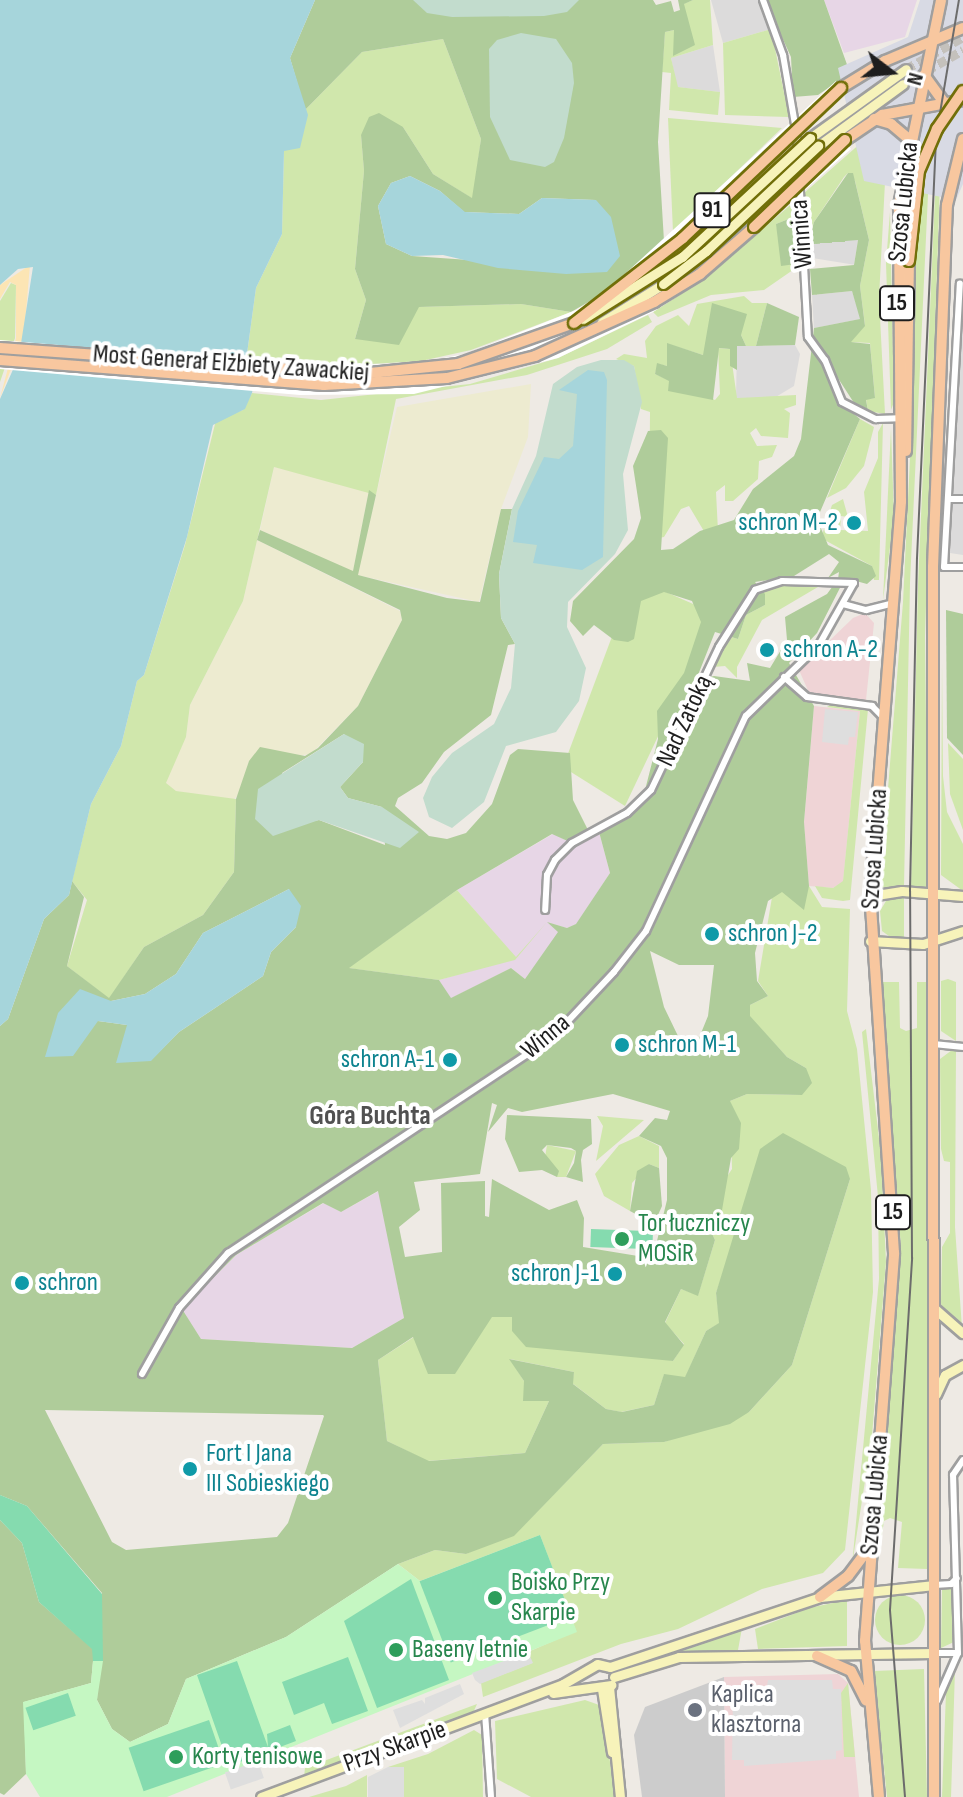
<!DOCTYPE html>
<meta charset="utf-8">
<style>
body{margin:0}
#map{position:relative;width:963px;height:1797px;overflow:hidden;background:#eeeae4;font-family:"Sofia Sans Condensed",sans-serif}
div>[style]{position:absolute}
.residential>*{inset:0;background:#dcdbdb;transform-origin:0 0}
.commercial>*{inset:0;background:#efd4d6}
.industrial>*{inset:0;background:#e7d6e6}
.religious>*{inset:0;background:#ccc}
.farmland>*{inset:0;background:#edebd0}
.grass>*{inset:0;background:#d0e7ac}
.round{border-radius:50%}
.forest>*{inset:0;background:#afcc9a}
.wetland>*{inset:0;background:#c2dccd}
.sand>*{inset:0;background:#fce5b4}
.park>*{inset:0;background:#c5f7c2}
.pitch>*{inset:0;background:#85dbaf;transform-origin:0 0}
.parking>*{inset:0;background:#dedede;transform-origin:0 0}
.plaza>*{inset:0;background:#d8dae4}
.water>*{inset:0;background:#a6d5db}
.pier>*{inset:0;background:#fff}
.secondary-tunnel>*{height:9px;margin-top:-4.5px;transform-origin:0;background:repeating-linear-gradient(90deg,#c4c1bc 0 9px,transparent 0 13.5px)}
.roads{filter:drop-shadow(2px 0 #9f9f9f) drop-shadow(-2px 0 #9f9f9f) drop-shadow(0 2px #9f9f9f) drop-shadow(0 -2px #9f9f9f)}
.street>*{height:6px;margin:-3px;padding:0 3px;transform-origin:3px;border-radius:3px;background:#fff}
.secondary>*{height:9px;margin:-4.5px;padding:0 4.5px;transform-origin:4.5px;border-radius:4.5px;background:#f7f3ba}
.primary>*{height:10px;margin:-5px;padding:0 5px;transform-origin:5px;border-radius:5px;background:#f8c79f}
.tram>*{height:2px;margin:-1px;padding:0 1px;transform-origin:1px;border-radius:1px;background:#6c6c6c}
.bridges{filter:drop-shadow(2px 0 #716f09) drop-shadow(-2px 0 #716f09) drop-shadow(0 2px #716f09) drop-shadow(0 -2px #716f09)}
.secondary-bridge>*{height:9px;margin:-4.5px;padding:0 4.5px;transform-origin:4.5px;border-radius:4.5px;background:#f7f3ba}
.primary-bridge>*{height:10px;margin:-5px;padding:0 5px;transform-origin:5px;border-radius:5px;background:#f8c79f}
.dots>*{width:22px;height:22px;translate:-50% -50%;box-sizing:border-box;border:4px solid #fff;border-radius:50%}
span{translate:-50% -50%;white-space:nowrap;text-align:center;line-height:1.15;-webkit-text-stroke:8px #fff;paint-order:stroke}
.shield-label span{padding:2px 6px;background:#fff;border:2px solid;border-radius:6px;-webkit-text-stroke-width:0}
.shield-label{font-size:24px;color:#1e1e1e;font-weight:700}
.street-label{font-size:26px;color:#1e1e1e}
.culture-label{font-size:26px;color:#0d838f}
.right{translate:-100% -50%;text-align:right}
.left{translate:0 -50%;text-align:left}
.leisure-label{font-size:26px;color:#27864d}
.worship-label{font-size:26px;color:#5b616d}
.neighbourhood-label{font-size:28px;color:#515151;font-weight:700}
.north{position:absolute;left:851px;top:32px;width:80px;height:80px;-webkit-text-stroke:6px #fff;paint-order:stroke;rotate:106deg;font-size:22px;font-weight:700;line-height:32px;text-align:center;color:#1e1e1e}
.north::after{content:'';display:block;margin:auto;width:28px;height:36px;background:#1e1e1e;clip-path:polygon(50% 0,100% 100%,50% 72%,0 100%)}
</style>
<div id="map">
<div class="residential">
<i style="clip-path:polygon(711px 0,758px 0,771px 29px,723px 43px)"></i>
<i style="clip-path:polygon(713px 45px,720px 92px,677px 87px,671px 58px)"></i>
<i style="left:858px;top:240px;width:25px;height:50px;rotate:99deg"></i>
<i style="clip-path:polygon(963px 289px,963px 497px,952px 497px)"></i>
<i style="clip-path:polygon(852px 291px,861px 319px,814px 328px,812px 295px)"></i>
<i style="clip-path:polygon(795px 345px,800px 354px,794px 386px,774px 398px,736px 398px,737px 346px)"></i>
<i style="clip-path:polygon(952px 501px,963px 501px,963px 555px,950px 553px)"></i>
</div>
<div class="commercial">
<i style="clip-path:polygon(865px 613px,874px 623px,866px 700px,810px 695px,799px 670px,853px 618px)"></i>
<i style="clip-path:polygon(814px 706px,860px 711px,843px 882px,833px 888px,809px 886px,804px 823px)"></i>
<i style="clip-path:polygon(838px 1674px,848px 1683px,859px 1797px,725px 1797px,724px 1677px)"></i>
</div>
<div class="industrial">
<i style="clip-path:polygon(824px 0,917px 0,905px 37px,844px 53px)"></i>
<i style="clip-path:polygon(598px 828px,610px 873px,577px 924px,567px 928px,549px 923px,559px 932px,525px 979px,511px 968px,450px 999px,439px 980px,516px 958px,457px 890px,553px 834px,572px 843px)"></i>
<i style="clip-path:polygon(379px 1191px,404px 1318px,352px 1348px,201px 1339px,181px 1309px,236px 1255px,324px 1203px,341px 1212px)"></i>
</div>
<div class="religious">
<i style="clip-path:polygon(724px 1677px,725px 1797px,642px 1797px,634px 1735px,645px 1707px)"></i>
</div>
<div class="farmland">
<i style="clip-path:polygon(531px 384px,528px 437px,501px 509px,479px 602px,357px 575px,397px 407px)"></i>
<i style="clip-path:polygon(274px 467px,369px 490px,353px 572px,260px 530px)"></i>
<i style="clip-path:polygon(257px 540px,400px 611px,402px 620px,358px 706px,311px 754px,249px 761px,240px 793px,231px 802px,176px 791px,166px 784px,167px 775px,186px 737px,190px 705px,243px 601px)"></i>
</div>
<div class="grass">
<i style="clip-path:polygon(693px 0,710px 0,713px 45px,671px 58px,678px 87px,720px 92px,718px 115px,669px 110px,671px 73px,662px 72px,665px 32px,674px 30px,683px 4px)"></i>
<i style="clip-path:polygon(771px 29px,789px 117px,725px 115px,723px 43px)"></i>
<i style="clip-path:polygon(443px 39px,481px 139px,473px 199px,433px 174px,403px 127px,361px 135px,364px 171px,355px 269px,366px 300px,355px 339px,418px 307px,521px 304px,571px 312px,471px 350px,421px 361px,337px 366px,246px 361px,256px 288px,282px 234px,284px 150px,305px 110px,362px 52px)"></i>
<i style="clip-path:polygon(668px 118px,782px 128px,673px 232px)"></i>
<i style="clip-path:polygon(863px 141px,885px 182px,879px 298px,885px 414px,868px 411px,866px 399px,875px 398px,870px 343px,850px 342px,865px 325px,860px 286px,869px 240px,855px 181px,848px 173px,844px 177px,814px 222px,808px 244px,803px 194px)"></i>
<i style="clip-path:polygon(929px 173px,910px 583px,904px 887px,880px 888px,903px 602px,913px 398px,915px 242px,901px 236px,908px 176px)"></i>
<i style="clip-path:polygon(936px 173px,940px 182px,925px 636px,928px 887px,911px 887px,918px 585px)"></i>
<i style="clip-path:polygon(795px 201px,796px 216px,776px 224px,803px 263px,764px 290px,711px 295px,658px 317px,653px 312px,706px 278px)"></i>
<i style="clip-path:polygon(890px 212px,894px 402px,891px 410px,886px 263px)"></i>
<i style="clip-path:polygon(11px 283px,16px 285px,15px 338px,0 382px,0 301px)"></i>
<i style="clip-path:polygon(744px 296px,752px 303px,767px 303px,756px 346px,746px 346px,741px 335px,703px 355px,668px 344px,667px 366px,658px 364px,655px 374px,715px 400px,720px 394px,718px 348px,730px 349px,737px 398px,796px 395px,796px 405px,784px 409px,790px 413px,788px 438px,761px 436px,756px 428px,750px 433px,757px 446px,777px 445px,772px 457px,759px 461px,758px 479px,733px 501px,725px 501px,725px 485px,716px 492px,718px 531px,705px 533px,689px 506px,681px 509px,664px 537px,649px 540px,650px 412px,641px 409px,634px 366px,616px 359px,624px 354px,647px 358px,645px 341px,656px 326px,678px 315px,689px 326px,697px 304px)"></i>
<i style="clip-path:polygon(648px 315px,652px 322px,607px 349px,527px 375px,396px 399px,376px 495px,274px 467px,243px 601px,190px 705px,186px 737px,166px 783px,176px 791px,236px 799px,234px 872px,203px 915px,144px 947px,109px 999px,67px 966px,87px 900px,72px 881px,91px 804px,121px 746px,137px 681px,144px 675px,185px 545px,216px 420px,243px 410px,252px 393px,321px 400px,470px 384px,558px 358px)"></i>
<i style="clip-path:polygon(860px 419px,874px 427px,864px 466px,846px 488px,827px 498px)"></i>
<i style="clip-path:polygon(883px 423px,879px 580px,874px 580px,872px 566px,821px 538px,832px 505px,843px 499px,848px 517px,841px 516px,840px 530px,868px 531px,864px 492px,878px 458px,878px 432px)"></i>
<i style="clip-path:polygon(891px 428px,894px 517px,883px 600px)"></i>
<i style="clip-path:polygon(634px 578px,716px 614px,625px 806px,563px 767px)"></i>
<i style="clip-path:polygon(784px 583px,823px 584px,762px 620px,737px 667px,737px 678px,725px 666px,713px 667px,728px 636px,738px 639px,746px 615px,765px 605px,760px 591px)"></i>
<i style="clip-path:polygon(942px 660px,943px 776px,947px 812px,963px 844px,963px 891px,941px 875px)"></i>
<i style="clip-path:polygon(833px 703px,868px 709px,850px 900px,843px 901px,822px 898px,815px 886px,833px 888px,843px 881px,860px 711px,827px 707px)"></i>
<i style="clip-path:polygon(948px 743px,963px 759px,963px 830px,950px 794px)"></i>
<i style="clip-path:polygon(789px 883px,809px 886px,822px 907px,850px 909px,847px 1011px,857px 1049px,871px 1190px,873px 1292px,845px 1550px,823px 1573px,762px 1589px,678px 1629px,621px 1644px,483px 1697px,481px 1683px,532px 1663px,528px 1652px,576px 1631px,540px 1535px,420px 1581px,398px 1564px,435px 1550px,466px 1554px,523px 1526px,603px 1444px,664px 1442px,749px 1412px,792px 1365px,850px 1179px,735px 1241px,716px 1293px,720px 1323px,706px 1331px,685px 1378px,664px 1375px,654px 1405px,621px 1412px,606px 1409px,572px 1383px,574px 1372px,510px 1359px,524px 1381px,549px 1401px,525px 1453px,427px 1461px,387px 1441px,378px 1360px,414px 1337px,455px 1373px,491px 1317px,512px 1317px,673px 1361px,684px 1344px,665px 1323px,681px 1289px,698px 1295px,715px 1240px,702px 1214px,732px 1169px,730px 1101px,747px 1094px,802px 1095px,806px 1068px,787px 1057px,750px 1017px,750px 1005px,768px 996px,758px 981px,774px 885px)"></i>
<i style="clip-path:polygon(457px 890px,516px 957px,547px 922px,515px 960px,439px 980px,348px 968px)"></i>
<i style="clip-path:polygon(904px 896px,904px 940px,893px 939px,882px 931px,880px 911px,886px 901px)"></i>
<i style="clip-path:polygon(948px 979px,956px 982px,956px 1041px,941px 1031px,941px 981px)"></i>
<i style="clip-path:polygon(879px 982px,899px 982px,900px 1028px,906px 1031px,917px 1028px,917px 982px,927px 982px,927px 1569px,898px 1568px,902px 1522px,890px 1518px,884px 1521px,877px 1567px,901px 1247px)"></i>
<i style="clip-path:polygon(866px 1029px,881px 1155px,886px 1262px,872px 1436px,852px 1565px,879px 1279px,878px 1197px,862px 1032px)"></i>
<i style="clip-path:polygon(952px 1050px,956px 1050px,955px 1227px,962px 1328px,942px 1310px,941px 1303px,942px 1247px,950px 1233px,950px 1162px,944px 1161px,941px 1149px,940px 1059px)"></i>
<i style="clip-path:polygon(597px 1116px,644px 1120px,596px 1161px,603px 1126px)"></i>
<i style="clip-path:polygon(639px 1136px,659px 1146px,659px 1168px,649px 1164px,632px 1183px,630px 1211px,604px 1196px,595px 1174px,619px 1145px)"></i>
<i style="clip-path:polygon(547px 1145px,576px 1151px,566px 1177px,557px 1177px,545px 1157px)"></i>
<i style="clip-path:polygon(955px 1587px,954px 1642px,941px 1648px,942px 1589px)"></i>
<i class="round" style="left:875px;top:1595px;width:50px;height:50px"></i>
<i style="clip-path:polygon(847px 1600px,847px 1646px,758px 1649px,755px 1629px,809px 1608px)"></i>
<i style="clip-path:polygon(742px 1628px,738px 1650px,674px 1652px,726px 1630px)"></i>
<i style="clip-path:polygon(924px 1669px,927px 1797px,887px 1797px,874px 1671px)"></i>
<i style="clip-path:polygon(955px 1669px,951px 1797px,942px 1797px,946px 1693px)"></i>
<i style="clip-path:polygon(848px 1683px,855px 1757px,844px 1757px,841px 1693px)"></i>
<i style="clip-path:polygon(585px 1700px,602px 1706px,615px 1797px,531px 1797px,497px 1779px,495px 1721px)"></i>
<i style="clip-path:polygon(477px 1704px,473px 1713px,304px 1777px,305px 1768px)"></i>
<i style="clip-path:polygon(474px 1730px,482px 1735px,483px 1797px,404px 1797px,404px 1768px,388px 1767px,428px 1754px)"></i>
<i style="clip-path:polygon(367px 1775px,367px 1797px,309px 1797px,346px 1786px)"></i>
</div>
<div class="forest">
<i style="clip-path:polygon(evenodd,315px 0,653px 0,656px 5px,671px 1px,674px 12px,680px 10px,678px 0,693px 0,684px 4px,695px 45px,673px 56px,674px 30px,665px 32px,658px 142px,664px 241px,604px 293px,571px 312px,521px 304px,419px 307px,399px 345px,355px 339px,366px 300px,355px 269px,364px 171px,361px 135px,369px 117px,379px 113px,403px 127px,433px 174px,472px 198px,481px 139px,443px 39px,362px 52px,305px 110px,290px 58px,315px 0,410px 176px,440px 191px,464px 212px,519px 214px,542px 198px,596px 200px,469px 260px,412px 256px,386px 244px,378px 206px,391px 183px,410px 176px)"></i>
<i style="clip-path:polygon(765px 0,824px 0,850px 73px,818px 95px,793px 97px,791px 57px)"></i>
<i style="clip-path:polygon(evenodd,848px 173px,853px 173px,869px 240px,860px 286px,865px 326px,851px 342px,870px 344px,875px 398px,866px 400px,868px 411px,856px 406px,816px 344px,836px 399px,860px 419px,817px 519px,828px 545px,872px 566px,876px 576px,867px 584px,845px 578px,817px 633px,789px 663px,814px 706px,804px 822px,809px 886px,804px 910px,782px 892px,768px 901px,755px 953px,757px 981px,768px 996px,750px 1005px,750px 1016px,787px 1057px,806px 1068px,812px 1083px,802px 1095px,747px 1094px,730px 1101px,741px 1123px,739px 1149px,731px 1158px,721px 1216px,703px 1215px,715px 1240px,698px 1296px,681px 1289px,665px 1322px,684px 1345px,673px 1361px,526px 1347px,512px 1331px,512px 1317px,492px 1317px,455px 1374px,428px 1374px,413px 1337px,378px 1360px,387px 1441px,429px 1461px,525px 1453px,549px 1401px,523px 1401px,524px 1381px,509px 1359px,574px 1372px,573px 1384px,606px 1409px,622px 1412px,654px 1405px,664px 1374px,685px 1377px,706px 1331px,719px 1323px,716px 1293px,760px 1149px,783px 1133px,846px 1167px,850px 1179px,792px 1365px,749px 1412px,730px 1424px,664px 1442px,603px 1444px,514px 1536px,466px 1554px,435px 1550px,398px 1564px,286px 1637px,186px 1679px,168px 1724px,130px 1742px,112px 1729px,97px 1700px,102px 1593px,27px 1506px,0 1495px,0 1026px,8px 1019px,44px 919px,69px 895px,72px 881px,84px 897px,67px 966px,109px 998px,144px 947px,203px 915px,234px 872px,236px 799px,249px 761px,260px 747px,305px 756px,318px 748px,358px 706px,402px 620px,400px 610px,257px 540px,260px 530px,353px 571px,369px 490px,376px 495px,358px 575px,447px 598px,480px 602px,501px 509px,512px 509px,499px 574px,501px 618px,515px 644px,508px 645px,491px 715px,444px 752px,422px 783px,398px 798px,395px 806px,429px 836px,447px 839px,466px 833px,492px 804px,510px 755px,518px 749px,570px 753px,573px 800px,590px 834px,572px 843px,552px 834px,457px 890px,349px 968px,439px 980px,451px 998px,511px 968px,525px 979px,558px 932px,547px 922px,567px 928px,576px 924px,610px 873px,598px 828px,643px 798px,658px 739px,657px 711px,684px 673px,701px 622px,692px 601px,664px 592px,641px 601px,634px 639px,628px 642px,614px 640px,594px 625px,583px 636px,570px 621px,573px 601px,634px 539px,641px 518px,633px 466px,648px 431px,661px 430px,668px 438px,661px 550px,673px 549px,700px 531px,734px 520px,753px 489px,794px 456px,801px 439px,814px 328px,860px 319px,852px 291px,812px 295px,810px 269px,854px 265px,858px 240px,808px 244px,814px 222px,848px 173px,829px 554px,839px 562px,828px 578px,839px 572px,838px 579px,827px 594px,785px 617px,787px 640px,770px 668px,747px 663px,750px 681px,714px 676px,696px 680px,715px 632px,738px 639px,746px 615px,765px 605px,765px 594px,755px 582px,794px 576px,829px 554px,848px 173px,344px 734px,363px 762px,340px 787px,348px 798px,382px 807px,385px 845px,319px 820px,294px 825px,282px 773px,344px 734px,848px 173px,289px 889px,296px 927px,271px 952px,263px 976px,179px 1032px,151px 1060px,127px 1025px,98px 1021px,111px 1001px,145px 994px,176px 974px,203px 933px,289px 889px,848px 173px,650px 951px,679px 965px,714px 965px,708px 1016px,699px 1038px,678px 1036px,664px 1007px,650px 951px,848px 173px,613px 1094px,670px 1111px,667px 1120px,655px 1118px,639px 1136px,661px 1146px,667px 1158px,667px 1200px,655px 1249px,644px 1257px,583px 1247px,584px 1218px,577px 1200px,549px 1210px,492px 1179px,489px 1217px,485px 1216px,485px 1181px,441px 1183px,442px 1252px,405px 1257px,399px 1227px,420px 1210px,414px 1182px,480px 1174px,492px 1103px,497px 1105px,488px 1132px,508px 1108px,522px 1112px,613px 1094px,848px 173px,378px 1191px,404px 1318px,352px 1348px,201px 1339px,182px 1309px,236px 1255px,323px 1203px,341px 1212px,378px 1191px,848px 173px,45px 1410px,323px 1415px,324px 1416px,288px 1523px,277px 1537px,126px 1550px,112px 1542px,45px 1410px)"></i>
<i style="clip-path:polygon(796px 216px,803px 263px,781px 266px,776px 224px)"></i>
<i style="clip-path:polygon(712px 303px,747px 314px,741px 335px,746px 346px,737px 346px,737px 370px,730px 366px,730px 349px,719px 348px,713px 400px,668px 391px,669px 381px,655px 374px,657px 363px,667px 366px,667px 343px,703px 355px)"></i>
<i style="clip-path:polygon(767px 303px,799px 317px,795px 345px,756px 346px)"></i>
<i style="clip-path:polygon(946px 610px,963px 614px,963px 755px,947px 738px)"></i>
<i style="clip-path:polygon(507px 1115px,591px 1119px,592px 1144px,583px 1150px,581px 1160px,583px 1182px,566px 1177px,574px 1163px,576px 1151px,571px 1148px,547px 1145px,542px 1150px,559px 1171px,557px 1177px,542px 1170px,519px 1172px,505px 1139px)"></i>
<i style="clip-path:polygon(649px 1164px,659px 1168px,662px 1206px,654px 1224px,630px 1211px,637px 1171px)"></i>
<i style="clip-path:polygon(0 1520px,22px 1543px,39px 1602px,93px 1649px,93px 1661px,91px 1683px,24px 1702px,26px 1774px,4px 1795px,0 1793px)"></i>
</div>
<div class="wetland">
<i style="clip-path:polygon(413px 0,579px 0,567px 12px,544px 16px,452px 17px,427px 13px)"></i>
<i style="clip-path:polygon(521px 33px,556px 39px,572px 63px,574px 83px,564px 138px,554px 162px,545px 167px,510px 160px,490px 117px,489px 49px,497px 40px)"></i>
<i style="clip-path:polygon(601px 360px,624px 360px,634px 366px,642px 402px,623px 474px,628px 530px,615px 554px,568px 602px,567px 627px,586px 668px,579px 701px,556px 732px,506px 746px,484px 802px,452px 828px,429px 817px,423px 798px,432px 777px,452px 753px,494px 724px,511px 688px,515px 644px,501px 618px,499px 574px,512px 509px,536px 456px,553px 384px,577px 367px)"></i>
<i style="clip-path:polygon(344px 734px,364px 744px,363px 762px,340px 787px,348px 798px,382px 807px,419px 832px,400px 848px,319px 820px,273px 836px,255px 819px,258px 789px)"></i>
</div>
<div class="sand">
<i style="clip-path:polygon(30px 265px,24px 335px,0 398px,16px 338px,16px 285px,10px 282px,0 299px,0 285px)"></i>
</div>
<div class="park">
<i style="clip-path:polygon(540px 1535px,577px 1632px,167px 1797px,40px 1797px,26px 1774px,23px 1702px,91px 1683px,93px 1661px,103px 1661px,97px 1700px,112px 1729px,130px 1742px,168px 1724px,186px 1679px,286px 1637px,398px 1564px,420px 1581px)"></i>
</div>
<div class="pitch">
<i style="left:591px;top:1229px;width:62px;height:18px;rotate:2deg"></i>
<i style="clip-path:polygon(0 1495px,27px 1506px,102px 1594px,103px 1661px,93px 1661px,92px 1649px,39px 1602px,22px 1543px,0 1520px)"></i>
<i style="left:540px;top:1535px;width:87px;height:129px;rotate:69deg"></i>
<i style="clip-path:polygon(411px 1579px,449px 1680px,377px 1708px,344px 1621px)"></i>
<i style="clip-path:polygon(348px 1657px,368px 1711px,332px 1724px,324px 1703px,294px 1715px,282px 1682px)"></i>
<i style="clip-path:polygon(237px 1661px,268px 1747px,267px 1734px,290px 1725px,296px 1741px,229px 1766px,197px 1675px)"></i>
<i style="left:68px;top:1693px;width:24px;height:45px;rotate:71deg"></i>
<i style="left:209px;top:1720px;width:46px;height:85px;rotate:71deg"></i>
</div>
<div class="parking">
<i style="clip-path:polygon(825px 709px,858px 712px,855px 737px,849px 737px,848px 745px,822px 742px)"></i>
<i style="clip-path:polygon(528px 1652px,533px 1663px,480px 1684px,475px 1680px,472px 1673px)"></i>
<i style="clip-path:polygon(768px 1680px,832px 1680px,833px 1689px,841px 1689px,842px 1750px,836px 1751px,836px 1759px,744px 1766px,744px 1760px,732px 1760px,733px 1698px,739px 1686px,767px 1686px)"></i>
<i style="clip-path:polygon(460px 1684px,464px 1694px,400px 1728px,393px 1710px,422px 1700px,425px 1704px,425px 1698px)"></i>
<i style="left:258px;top:1761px;width:18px;height:35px;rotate:71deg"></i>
<i style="clip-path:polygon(388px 1767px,404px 1767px,404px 1797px,368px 1797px,368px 1777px)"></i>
</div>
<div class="plaza">
<i style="clip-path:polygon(920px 0,963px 0,963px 184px,956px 200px,864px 181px,838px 68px,908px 37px)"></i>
</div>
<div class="water">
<i style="clip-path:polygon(0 0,315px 0,290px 58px,308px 115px,300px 148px,284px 151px,282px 234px,256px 288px,246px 361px,255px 377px,252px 393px,245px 409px,213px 425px,187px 537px,144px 675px,137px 681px,121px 746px,91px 804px,69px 895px,44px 919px,8px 1019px,0 1026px,0 399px,19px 356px,33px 267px,18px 269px,0 285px)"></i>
<i style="clip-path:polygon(410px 176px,440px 191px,465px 212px,519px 214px,542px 198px,596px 200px,611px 217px,620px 256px,607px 272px,566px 274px,498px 268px,443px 255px,412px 256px,386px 244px,378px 206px,391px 183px)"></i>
<i style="clip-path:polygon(588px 370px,604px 372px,607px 380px,603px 557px,582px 570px,533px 563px,537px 545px,513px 542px,518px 511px,544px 457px,559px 459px,573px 446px,577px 394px,559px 390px)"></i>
<i style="clip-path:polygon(289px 889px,301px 906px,296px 927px,271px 952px,263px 976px,179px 1032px,151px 1061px,116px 1063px,127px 1025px,98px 1021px,73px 1056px,45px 1057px,58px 1013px,80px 989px,111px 1001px,145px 994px,176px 974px,203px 933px)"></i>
</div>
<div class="pier">
<i style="clip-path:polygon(836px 81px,843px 92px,669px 259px,806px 134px,821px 150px,675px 284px,703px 265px,840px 136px,851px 149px,706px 278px,653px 312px,558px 358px,414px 394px,300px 395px,0 369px,0 340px,294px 365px,412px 364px,465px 354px,576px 310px,604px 293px)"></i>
</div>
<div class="secondary-tunnel">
<i style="left:906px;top:69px;width:65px;rotate:-29.3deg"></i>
<i style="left:903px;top:84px;width:69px;rotate:-29.5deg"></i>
</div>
<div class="roads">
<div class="street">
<i style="left:763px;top:0;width:59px;rotate:70deg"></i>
<i style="left:783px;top:55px;width:82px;rotate:80.2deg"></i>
<i style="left:797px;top:136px;width:201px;rotate:86.9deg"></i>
<i style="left:808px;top:337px;width:29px;rotate:54deg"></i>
<i style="left:825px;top:360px;width:45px;rotate:68deg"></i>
<i style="left:842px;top:402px;width:38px;rotate:27deg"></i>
<i style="left:876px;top:419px;width:23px;rotate:-2deg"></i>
<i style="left:948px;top:499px;width:15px"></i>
<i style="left:944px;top:567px;width:284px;rotate:-86.8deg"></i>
<i style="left:944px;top:567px;width:19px"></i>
<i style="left:843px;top:604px;width:24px;rotate:15deg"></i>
<i style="left:866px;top:610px;width:29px;rotate:-14deg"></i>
<i style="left:784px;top:677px;width:30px;rotate:41deg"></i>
<i style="left:807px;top:697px;width:66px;rotate:7.9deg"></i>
<i style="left:872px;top:706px;width:16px;rotate:45deg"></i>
<i style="left:934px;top:1044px;width:29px;rotate:6deg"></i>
<i style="left:142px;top:1374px;width:76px;rotate:-60.7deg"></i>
<i style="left:179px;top:1308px;width:74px;rotate:-48.3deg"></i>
<i style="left:228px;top:1253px;width:390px;rotate:-33.6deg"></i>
<i style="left:553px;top:1037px;width:89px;rotate:-46.8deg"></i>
<i style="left:614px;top:972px;width:52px;rotate:-52deg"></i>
<i style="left:646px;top:931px;width:237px;rotate:-65.1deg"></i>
<i style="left:746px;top:716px;width:102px;rotate:-44.2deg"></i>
<i style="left:819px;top:645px;width:71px;rotate:-60.6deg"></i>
<i style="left:854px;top:583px;width:72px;rotate:-178.4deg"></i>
<i style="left:782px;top:581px;width:28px;rotate:162deg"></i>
<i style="left:755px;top:590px;width:67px;rotate:122.3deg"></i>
<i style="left:719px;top:647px;width:158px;rotate:115.4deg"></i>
<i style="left:651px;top:790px;width:33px;rotate:136deg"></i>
<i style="left:627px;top:813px;width:63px;rotate:151.4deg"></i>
<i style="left:572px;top:843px;width:24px;rotate:135deg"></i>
<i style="left:555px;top:860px;width:17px;rotate:118deg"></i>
<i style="left:547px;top:875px;width:35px;rotate:93deg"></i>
<i style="left:934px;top:1585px;width:17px;rotate:-3deg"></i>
<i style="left:951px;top:1584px;width:8px;rotate:-45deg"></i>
<i style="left:934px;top:1653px;width:24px"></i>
<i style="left:937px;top:1701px;width:52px;rotate:-66.4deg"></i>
<i style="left:958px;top:1653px;width:178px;rotate:-91.6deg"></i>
<i style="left:953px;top:1475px;width:18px;rotate:-56deg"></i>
<i style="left:485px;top:1713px;width:84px;rotate:85.9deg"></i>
</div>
<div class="secondary">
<i style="left:810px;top:138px;width:118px;rotate:-35.7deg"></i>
<i style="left:818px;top:146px;width:105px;rotate:-36.1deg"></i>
<i style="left:602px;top:322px;width:72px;rotate:-31.9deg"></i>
<i style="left:870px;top:896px;width:32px;rotate:-9deg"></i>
<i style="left:902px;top:891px;width:61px;rotate:4.7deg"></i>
<i style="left:870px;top:941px;width:53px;rotate:3.2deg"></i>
<i style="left:923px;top:944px;width:42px;rotate:-18deg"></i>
<i style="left:935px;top:1309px;width:37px;rotate:41deg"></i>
<i style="left:936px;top:1394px;width:21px;rotate:-65deg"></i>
<i style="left:945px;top:1375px;width:21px;rotate:-29deg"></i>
<i style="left:610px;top:1667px;width:221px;rotate:-18.4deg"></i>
<i style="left:820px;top:1597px;width:115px;rotate:-6deg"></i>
<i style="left:614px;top:1677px;width:68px;rotate:-17.1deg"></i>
<i style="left:679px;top:1657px;width:255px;rotate:-0.9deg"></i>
<i style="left:609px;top:1687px;width:111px;rotate:84.3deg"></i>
<i style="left:602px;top:1689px;width:64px;rotate:81deg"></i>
<i style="left:553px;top:1693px;width:59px;rotate:-7.9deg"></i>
<i style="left:261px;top:1797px;width:322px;rotate:-20.5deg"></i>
<i style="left:563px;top:1684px;width:39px;rotate:-30deg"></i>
<i style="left:597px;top:1664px;width:13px;rotate:13deg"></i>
</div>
<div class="primary">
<i style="left:924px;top:75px;width:34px;rotate:54deg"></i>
<i style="left:841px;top:88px;width:52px;rotate:-31.5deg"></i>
<i style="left:885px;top:61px;width:85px;rotate:-22.9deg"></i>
<i style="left:874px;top:119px;width:18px;rotate:16deg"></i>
<i style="left:891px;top:124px;width:25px;rotate:40deg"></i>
<i style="left:845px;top:140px;width:45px;rotate:-34deg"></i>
<i style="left:882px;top:115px;width:82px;rotate:-10.5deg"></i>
<i style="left:0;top:348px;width:361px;rotate:4.1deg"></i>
<i style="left:360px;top:374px;width:99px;rotate:-5.8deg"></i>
<i style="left:458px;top:364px;width:123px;rotate:-19.5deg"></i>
<i style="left:0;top:360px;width:325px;rotate:4.4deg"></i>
<i style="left:324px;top:385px;width:123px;rotate:-3.3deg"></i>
<i style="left:447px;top:378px;width:91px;rotate:-14deg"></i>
<i style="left:535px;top:356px;width:131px;rotate:-24.4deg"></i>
<i style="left:654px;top:302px;width:54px;rotate:-31.3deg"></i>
<i style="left:700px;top:274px;width:72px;rotate:-41deg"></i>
<i style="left:906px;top:451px;width:190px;rotate:-89.1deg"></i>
<i style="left:820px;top:1597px;width:35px;rotate:-37deg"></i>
<i style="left:848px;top:1576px;width:35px;rotate:-53deg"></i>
<i style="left:817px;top:1656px;width:37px;rotate:24deg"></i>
<i style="left:851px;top:1671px;width:33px;rotate:63deg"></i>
<i style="left:879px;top:1797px;width:157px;rotate:-95.1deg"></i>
<i style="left:865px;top:1641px;width:389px;rotate:-85.7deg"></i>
<i style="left:894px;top:1253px;width:358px;rotate:-93.8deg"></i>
<i style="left:870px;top:896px;width:396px;rotate:-85.5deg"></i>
<i style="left:901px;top:501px;width:296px;rotate:-90.4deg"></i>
<i style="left:899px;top:205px;width:209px;rotate:-78.4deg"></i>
<i style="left:934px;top:1797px;width:1230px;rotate:-90.05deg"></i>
<i style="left:933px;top:567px;width:362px;rotate:-87.8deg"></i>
<i style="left:947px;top:205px;width:68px;rotate:-76.4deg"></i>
</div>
</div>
<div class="tram">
<i style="left:905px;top:1797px;width:188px;rotate:-94.6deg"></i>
<i style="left:890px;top:1610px;width:353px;rotate:-86.4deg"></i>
<i style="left:912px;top:1258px;width:367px;rotate:-90.3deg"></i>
<i style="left:910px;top:891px;width:333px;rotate:-88.8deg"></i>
<i style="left:917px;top:558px;width:421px;rotate:-87.4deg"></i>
<i style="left:936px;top:137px;width:139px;rotate:-80.5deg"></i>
</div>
<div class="bridges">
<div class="secondary-bridge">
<i style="left:663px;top:284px;width:54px;rotate:-37.5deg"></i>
<i style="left:706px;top:251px;width:154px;rotate:-43.2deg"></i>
<i style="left:583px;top:319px;width:117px;rotate:-32.1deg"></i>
<i style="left:682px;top:257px;width:175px;rotate:-42.9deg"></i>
</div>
<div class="primary-bridge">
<i style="left:754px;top:227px;width:126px;rotate:-43.7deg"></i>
<i style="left:909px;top:261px;width:91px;rotate:-83.7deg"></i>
<i style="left:919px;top:171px;width:46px;rotate:-66.8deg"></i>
<i style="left:937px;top:129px;width:46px;rotate:-55.6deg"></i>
<i style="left:574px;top:323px;width:138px;rotate:-37.9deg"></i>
<i style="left:683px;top:238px;width:218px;rotate:-43.5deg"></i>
</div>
</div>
<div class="dots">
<i style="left:854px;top:523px;background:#0f9aa8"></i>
<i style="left:767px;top:650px;background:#0f9aa8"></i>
<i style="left:712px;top:934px;background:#0f9aa8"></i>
<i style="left:622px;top:1045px;background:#0f9aa8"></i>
<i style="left:450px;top:1060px;background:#0f9aa8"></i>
<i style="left:622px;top:1239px;background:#2e9e5b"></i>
<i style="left:615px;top:1274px;background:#0f9aa8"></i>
<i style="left:22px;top:1283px;background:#0f9aa8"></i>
<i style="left:190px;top:1469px;background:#0f9aa8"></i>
<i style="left:495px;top:1598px;background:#2e9e5b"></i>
<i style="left:396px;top:1650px;background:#2e9e5b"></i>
<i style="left:695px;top:1710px;background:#6b7280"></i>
<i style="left:176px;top:1757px;background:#2e9e5b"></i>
</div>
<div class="shield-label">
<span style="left:712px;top:210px">91</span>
<span style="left:897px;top:303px">15</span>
<span style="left:893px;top:1212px">15</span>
</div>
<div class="street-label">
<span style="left:904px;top:202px;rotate:-84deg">Szosa Lubicka</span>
<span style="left:802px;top:234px;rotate:-94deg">Winnica</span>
<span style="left:231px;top:364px;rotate:4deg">Most Generał Elżbiety Zawackiej</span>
<span style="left:685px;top:721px;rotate:-65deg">Nad Zatoką</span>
<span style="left:875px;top:849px;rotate:-86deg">Szosa Lubicka</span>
<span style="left:546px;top:1037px;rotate:-40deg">Winna</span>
<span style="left:875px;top:1495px;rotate:-85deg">Szosa Lubicka</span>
<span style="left:395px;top:1747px;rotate:-20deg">Przy Skarpie</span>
</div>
<div class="culture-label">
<span class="right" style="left:838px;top:523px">schron M-2</span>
<span class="left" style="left:783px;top:650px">schron A-2</span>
<span class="left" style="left:728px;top:934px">schron J-2</span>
<span class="left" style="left:638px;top:1045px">schron M-1</span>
<span class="right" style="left:434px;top:1060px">schron A-1</span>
<span class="right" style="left:599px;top:1274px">schron J-1</span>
<span class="left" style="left:38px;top:1283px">schron</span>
<span class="left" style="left:206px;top:1469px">Fort I Jana<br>III Sobieskiego</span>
</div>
<div class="leisure-label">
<span class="left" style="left:638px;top:1239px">Tor łuczniczy<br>MOSiR</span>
<span class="left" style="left:511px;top:1598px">Boisko Przy<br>Skarpie</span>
<span class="left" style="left:412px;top:1650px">Baseny letnie</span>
<span class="left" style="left:192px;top:1757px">Korty tenisowe</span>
</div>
<div class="worship-label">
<span class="left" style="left:711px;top:1710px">Kaplica<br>klasztorna</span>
</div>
<div class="neighbourhood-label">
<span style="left:370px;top:1116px">Góra Buchta</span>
</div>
<div class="north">N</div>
</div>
